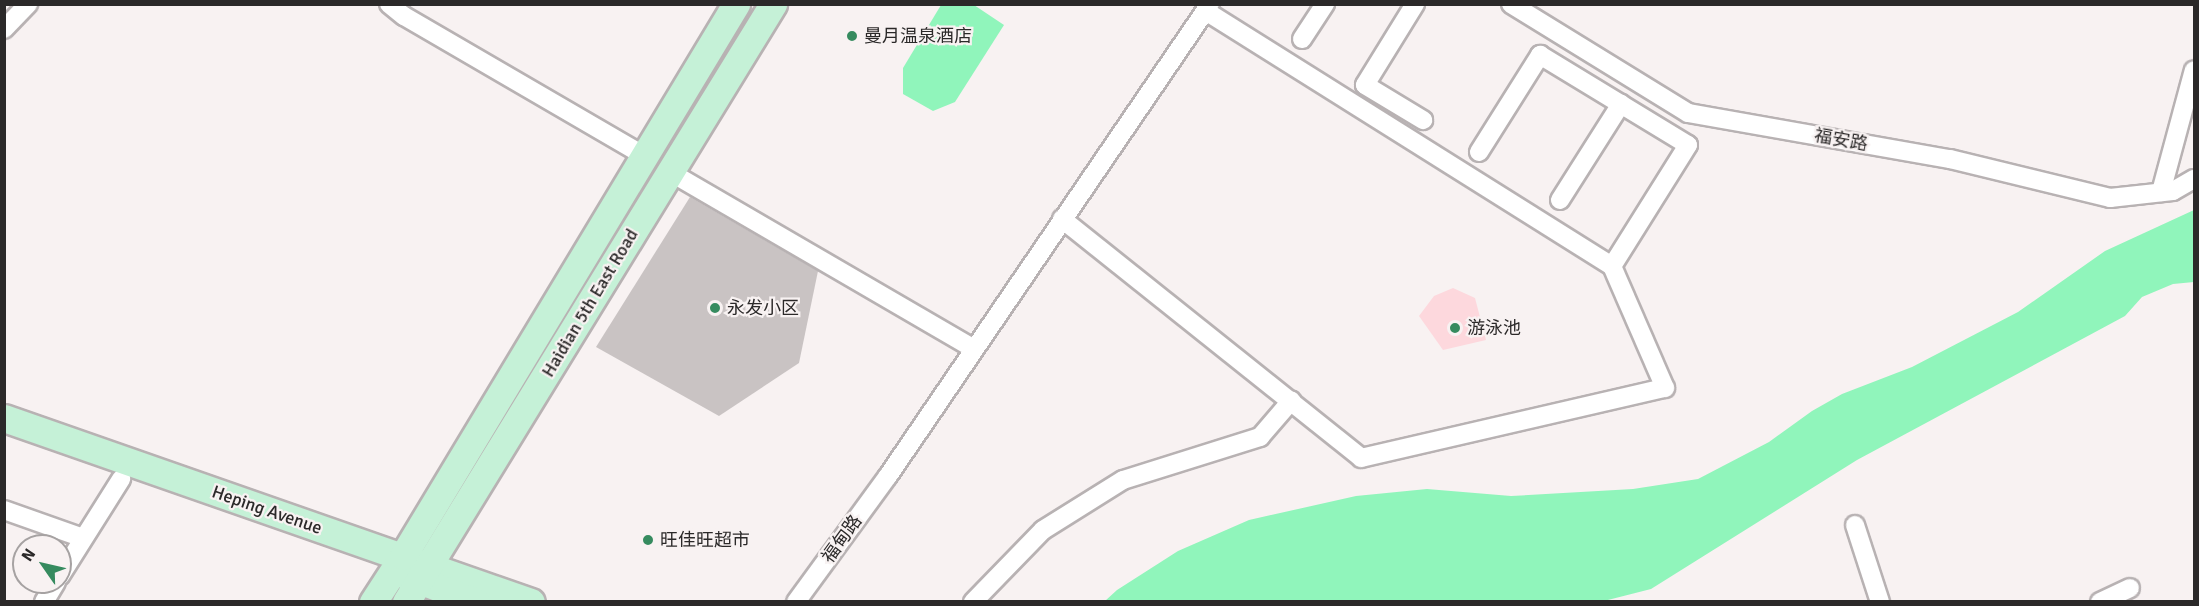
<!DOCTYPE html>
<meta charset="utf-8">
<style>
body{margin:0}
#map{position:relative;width:2199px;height:606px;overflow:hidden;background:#f8f2f2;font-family:Signika,"Noto Sans SC",sans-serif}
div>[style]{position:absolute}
.green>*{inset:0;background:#fdd8dd}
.water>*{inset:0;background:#90f5bb}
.building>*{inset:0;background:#c9c3c3}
.roads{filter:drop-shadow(2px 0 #b8b2b3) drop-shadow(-2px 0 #b8b2b3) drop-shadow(0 2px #b8b2b3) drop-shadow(0 -2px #b8b2b3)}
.minor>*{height:18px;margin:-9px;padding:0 9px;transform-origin:9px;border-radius:9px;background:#fff}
.primary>*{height:27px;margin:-13.5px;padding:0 13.5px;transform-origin:13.5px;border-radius:13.5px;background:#c5f1d7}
.dots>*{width:16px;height:16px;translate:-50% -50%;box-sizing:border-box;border:3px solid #f8f2f2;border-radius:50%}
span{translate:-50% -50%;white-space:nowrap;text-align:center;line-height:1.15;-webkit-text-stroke:4.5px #f8f2f2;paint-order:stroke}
.poi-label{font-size:18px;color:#2b2929}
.left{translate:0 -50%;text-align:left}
.street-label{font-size:18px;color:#2b2929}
.frame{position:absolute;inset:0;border:6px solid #2b2929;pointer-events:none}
.north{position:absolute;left:12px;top:534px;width:60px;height:60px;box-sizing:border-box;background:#f8f2f2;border:2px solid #a6a2a2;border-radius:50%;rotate:304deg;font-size:16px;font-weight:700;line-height:24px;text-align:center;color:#2b2929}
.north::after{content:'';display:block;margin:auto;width:21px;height:27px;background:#368b5f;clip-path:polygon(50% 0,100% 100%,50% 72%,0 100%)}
</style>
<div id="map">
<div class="green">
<i style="clip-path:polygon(1453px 288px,1475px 298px,1486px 340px,1443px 350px,1419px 316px,1434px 296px)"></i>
</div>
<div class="water">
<i style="clip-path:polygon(941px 5px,974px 5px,1004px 25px,955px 102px,933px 111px,903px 94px,903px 68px)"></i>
<i style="clip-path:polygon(2194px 210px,2194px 282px,2173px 284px,2142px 297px,2125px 316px,1857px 460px,1651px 589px,1600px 602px,1105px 601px,1117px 590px,1178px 551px,1249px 520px,1356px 496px,1427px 489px,1511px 496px,1633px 489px,1698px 479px,1769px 442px,1812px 411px,1842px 394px,1912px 367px,2018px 312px,2105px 251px)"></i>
</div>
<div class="building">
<i style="clip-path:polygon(690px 197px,818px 271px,799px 363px,719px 416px,596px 347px)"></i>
</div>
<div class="roads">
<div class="minor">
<i style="left:389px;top:4px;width:19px;rotate:39deg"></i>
<i style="left:404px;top:16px;width:279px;rotate:30.2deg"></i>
<i style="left:1415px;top:4px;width:95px;rotate:121.7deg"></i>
<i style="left:1365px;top:85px;width:68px;rotate:31.1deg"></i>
<i style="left:1511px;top:4px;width:208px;rotate:31.6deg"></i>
<i style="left:1688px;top:113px;width:266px;rotate:10deg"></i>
<i style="left:1950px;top:159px;width:165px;rotate:13.7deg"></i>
<i style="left:2110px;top:198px;width:63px;rotate:-6.3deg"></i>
<i style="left:2173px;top:191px;width:24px;rotate:-30deg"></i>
<i style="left:4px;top:29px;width:35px;rotate:-46deg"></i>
<i style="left:1302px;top:39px;width:42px;rotate:-56.7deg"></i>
<i style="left:1479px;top:152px;width:115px;rotate:-57.8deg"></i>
<i style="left:1540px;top:55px;width:173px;rotate:31.3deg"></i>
<i style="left:1688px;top:145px;width:143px;rotate:122.1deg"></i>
<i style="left:670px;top:172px;width:352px;rotate:30.2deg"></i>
<i style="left:2161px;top:192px;width:126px;rotate:-74.9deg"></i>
<i style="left:1560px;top:200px;width:114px;rotate:-57.6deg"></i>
<i style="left:1062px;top:219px;width:383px;rotate:38.6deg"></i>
<i style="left:1361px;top:458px;width:312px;rotate:-13deg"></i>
<i style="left:1665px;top:388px;width:133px;rotate:-113.5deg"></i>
<i style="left:1612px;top:266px;width:479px;rotate:-147.9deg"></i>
<i style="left:4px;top:510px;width:84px;rotate:19.5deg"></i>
<i style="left:1855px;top:525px;width:81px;rotate:72deg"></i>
<i style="left:60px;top:576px;width:115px;rotate:-57.8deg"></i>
<i style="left:44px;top:602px;width:23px;rotate:-59deg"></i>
<i style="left:796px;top:602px;width:156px;rotate:-53.9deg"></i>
<i style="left:888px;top:476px;width:571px;rotate:-55.7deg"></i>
<i style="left:973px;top:602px;width:100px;rotate:-45.8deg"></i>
<i style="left:1043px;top:530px;width:94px;rotate:-32deg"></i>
<i style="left:1123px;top:480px;width:144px;rotate:-17.4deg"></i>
<i style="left:1260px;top:437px;width:48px;rotate:-49.3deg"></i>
<i style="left:2100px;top:602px;width:33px;rotate:-25deg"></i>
</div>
<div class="primary">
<i style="left:4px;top:418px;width:558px;rotate:19.25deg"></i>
<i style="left:403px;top:574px;width:78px;rotate:21deg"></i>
<i style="left:373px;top:602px;width:55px;rotate:-56.9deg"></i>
<i style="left:403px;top:556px;width:645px;rotate:-58.9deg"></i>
<i style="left:406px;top:602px;width:702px;rotate:-58.46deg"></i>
</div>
</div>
<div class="dots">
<i style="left:852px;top:36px;background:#368b5f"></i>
<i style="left:715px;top:308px;background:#368b5f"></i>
<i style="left:1455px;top:328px;background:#368b5f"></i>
<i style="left:648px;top:540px;background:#368b5f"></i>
</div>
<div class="poi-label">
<span class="left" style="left:864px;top:36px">曼月温泉酒店</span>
<span class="left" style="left:727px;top:308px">永发小区</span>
<span class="left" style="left:1467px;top:328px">游泳池</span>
<span class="left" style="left:660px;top:540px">旺佳旺超市</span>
</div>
<div class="street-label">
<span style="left:1841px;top:140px;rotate:10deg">福安路</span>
<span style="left:590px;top:303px;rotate:-59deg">Haidian 5th East Road</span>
<span style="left:267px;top:510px;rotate:19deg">Heping Avenue</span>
<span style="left:842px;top:539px;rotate:-54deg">福甸路</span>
</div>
<div class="frame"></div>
<div class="north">N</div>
</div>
